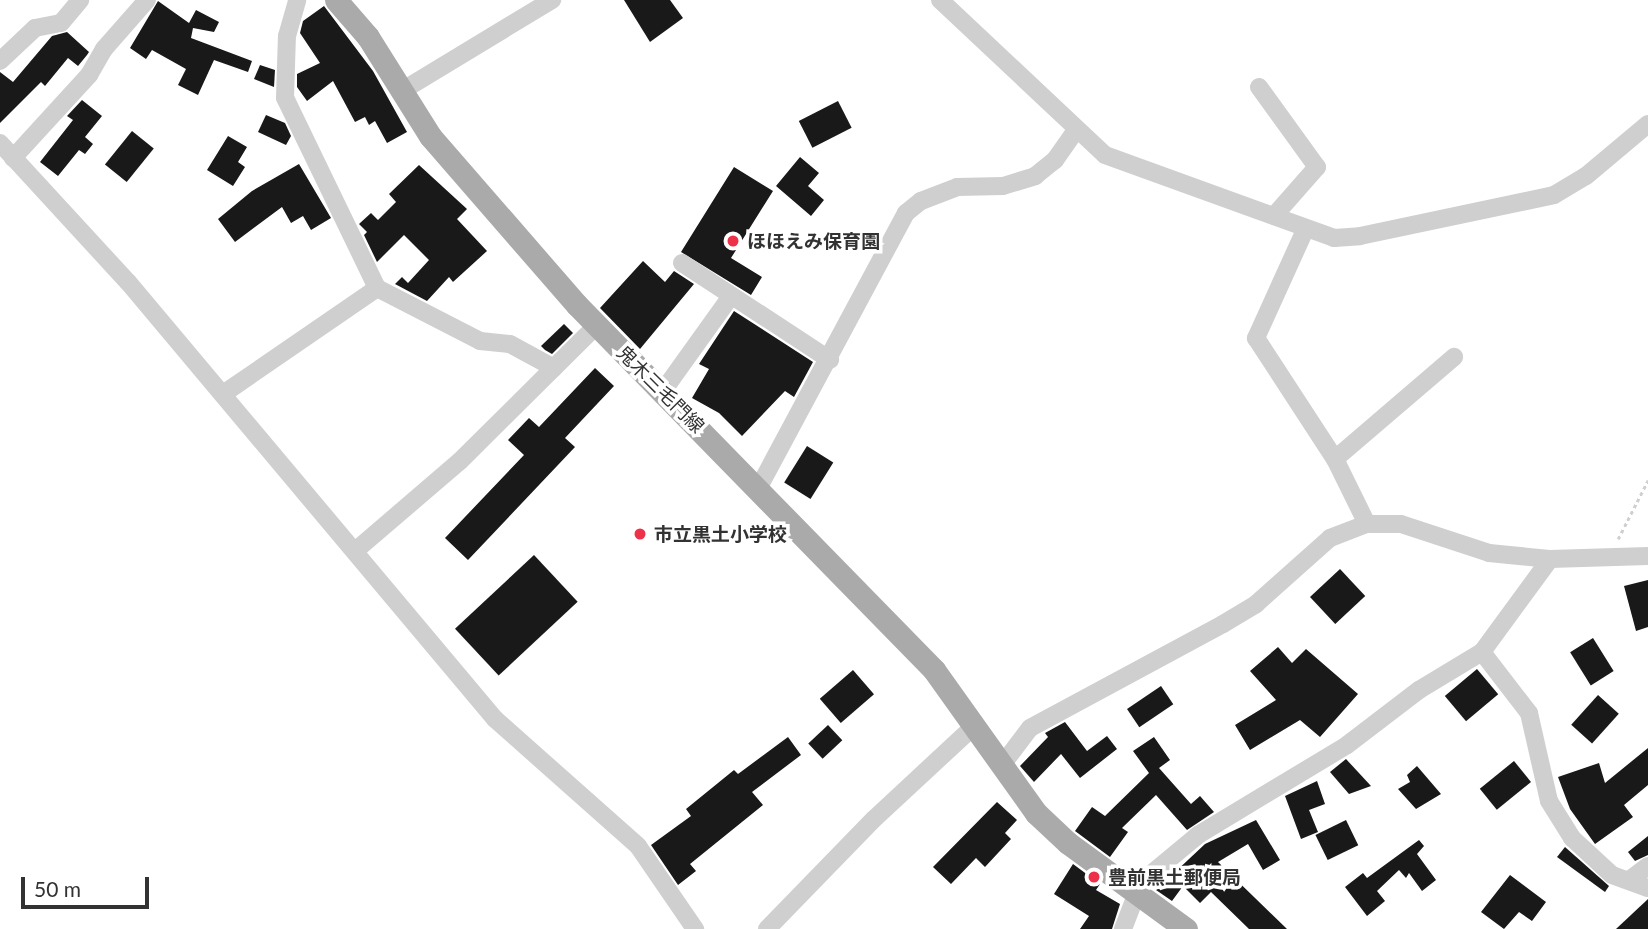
<!DOCTYPE html>
<meta charset="utf-8">
<style>
body{margin:0}
#map{position:relative;width:1648px;height:929px;overflow:hidden;background:#fff;font-family:Lato,"Noto Sans JP",sans-serif}
div>[style]{position:absolute}
.building>*{inset:0;background:#191919;transform-origin:0 0}
.path>*{height:2.5px;margin-top:-1.25px;transform-origin:0;background:repeating-linear-gradient(90deg,#cfcfcf 0 3.5px,transparent 0 7px)}
.minor>*{height:18px;margin:-9px;padding:0 9px;transform-origin:9px;border-radius:9px;background:#cfcfcf}
.major>*{height:23px;margin:-11.5px;padding:0 11.5px;transform-origin:11.5px;border-radius:11.5px;background:#aaa}
.dots>*{width:19px;height:19px;translate:-50% -50%;box-sizing:border-box;border:4px solid #fff;border-radius:50%}
span{translate:-50% -50%;white-space:nowrap;text-align:center;line-height:1.15;-webkit-text-stroke:7px #fff;paint-order:stroke}
.poi-label{font-size:19px;color:#323232;font-weight:700}
.left{translate:0 -50%;text-align:left}
.street-label{font-size:19px;color:#323232}
.scale{position:absolute;left:21px;top:877px;width:128px;height:32px;box-sizing:border-box;border:4px solid #323232;border-top:0;padding-left:9px;font-size:21px;line-height:24px;white-space:nowrap;color:#323232;-webkit-text-stroke:5px #fff;paint-order:stroke}
</style>
<div id="map">
<div class="building">
<i style="clip-path:polygon(624px 0,670px 0,683px 18px,650px 42px)"></i>
<i style="clip-path:polygon(158px 1px,189px 23px,196px 10px,219px 22px,214px 32px,193px 28px,191px 38px,252px 61px,248px 72px,214px 60px,198px 95px,178px 85px,186px 69px,152px 50px,146px 59px,130px 48px)"></i>
<i style="clip-path:polygon(324px 6px,373px 71px,407px 132px,387px 143px,375px 121px,369px 125px,365px 117px,355px 122px,333px 81px,307px 101px,297px 87px,297px 74px,320px 63px,300px 33px,303px 21px)"></i>
<i style="clip-path:polygon(67px 32px,89px 52px,87px 55px,78px 66px,68px 58px,45px 86px,41px 82px,0 123px,0 72px,13px 82px,52px 36px)"></i>
<i style="clip-path:polygon(260px 65px,275px 70px,274px 87px,254px 79px)"></i>
<i style="clip-path:polygon(82px 100px,102px 116px,85px 137px,93px 144px,85px 154px,79px 150px,58px 176px,40px 162px,73px 120px,67px 116px)"></i>
<i style="left:838px;top:101px;width:30px;height:44px;rotate:63deg"></i>
<i style="clip-path:polygon(266px 115px,285px 123px,291px 136px,286px 145px,258px 132px)"></i>
<i style="left:132px;top:131px;width:28px;height:43px;rotate:39deg"></i>
<i style="clip-path:polygon(228px 136px,247px 147px,238px 162px,245px 167px,233px 186px,207px 170px)"></i>
<i style="clip-path:polygon(800px 157px,819px 173px,808px 186px,824px 200px,811px 216px,776px 186px)"></i>
<i style="clip-path:polygon(299px 164px,331px 218px,311px 230px,303px 216px,291px 223px,282px 207px,235px 242px,218px 219px,252px 191px)"></i>
<i style="clip-path:polygon(419px 165px,467px 209px,457px 219px,487px 251px,453px 282px,449px 277px,427px 301px,395px 284px,402px 277px,408px 283px,429px 260px,404px 235px,377px 262px,364px 235px,367px 232px,359px 224px,371px 213px,378px 220px,396px 202px,389px 194px)"></i>
<i style="clip-path:polygon(734px 167px,773px 191px,731px 258px,762px 277px,751px 295px,681px 252px)"></i>
<i style="clip-path:polygon(643px 261px,665px 282px,674px 271px,694px 284px,640px 349px,600px 308px)"></i>
<i style="clip-path:polygon(734px 311px,813px 362px,794px 397px,785px 391px,742px 436px,719px 413px,692px 398px,709px 369px,699px 364px)"></i>
<i style="clip-path:polygon(564px 324px,573px 333px,552px 354px,545px 350px,541px 346px)"></i>
<i style="clip-path:polygon(595px 368px,614px 386px,565px 438px,575px 447px,468px 560px,445px 538px,524px 455px,508px 440px,529px 418px,539px 427px)"></i>
<i style="left:807px;top:446px;width:31px;height:43px;rotate:32deg"></i>
<i style="left:534px;top:555px;width:64px;height:108px;rotate:47deg"></i>
<i style="left:1340px;top:569px;width:37px;height:41px;rotate:47deg"></i>
<i style="clip-path:polygon(1648px 580px,1648px 627px,1636px 631px,1624px 586px)"></i>
<i style="left:1593px;top:638px;width:39px;height:27px;rotate:58deg"></i>
<i style="clip-path:polygon(1278px 647px,1292px 663px,1306px 649px,1358px 694px,1320px 737px,1300px 720px,1250px 750px,1235px 725px,1276px 700px,1250px 671px)"></i>
<i style="left:1477px;top:669px;width:33px;height:42px;rotate:50deg"></i>
<i style="left:853px;top:670px;width:32px;height:44px;rotate:49deg"></i>
<i style="left:1161px;top:686px;width:22px;height:41px;rotate:56deg"></i>
<i style="left:1598px;top:695px;width:28px;height:40px;rotate:42deg"></i>
<i style="clip-path:polygon(1065px 722px,1087px 751px,1107px 736px,1117px 749px,1080px 778px,1061px 754px,1034px 782px,1020px 766px,1048px 737px,1045px 733px)"></i>
<i style="left:828px;top:725px;width:21px;height:27px;rotate:47deg"></i>
<i style="clip-path:polygon(788px 737px,801px 755px,752px 792px,763px 805px,690px 864px,696px 871px,678px 885px,651px 845px,691px 816px,686px 809px,734px 770px,738px 774px)"></i>
<i style="clip-path:polygon(1154px 737px,1170px 760px,1159px 768px,1191px 804px,1200px 796px,1214px 812px,1187px 830px,1156px 795px,1122px 828px,1128px 832px,1110px 857px,1075px 831px,1092px 807px,1105px 816px,1149px 773px,1133px 751px)"></i>
<i style="clip-path:polygon(1648px 748px,1648px 785px,1624px 805px,1633px 817px,1595px 844px,1570px 809px,1558px 777px,1599px 763px,1605px 783px)"></i>
<i style="clip-path:polygon(1346px 759px,1371px 786px,1349px 794px,1330px 772px)"></i>
<i style="left:1514px;top:761px;width:27px;height:44px;rotate:51deg"></i>
<i style="clip-path:polygon(1417px 766px,1441px 794px,1416px 809px,1398px 789px,1410px 782px,1407px 775px)"></i>
<i style="clip-path:polygon(1317px 781px,1325px 804px,1309px 810px,1318px 832px,1301px 839px,1285px 796px)"></i>
<i style="clip-path:polygon(997px 802px,1017px 820px,1005px 833px,1011px 839px,985px 867px,976px 858px,951px 884px,933px 867px)"></i>
<i style="clip-path:polygon(1256px 820px,1280px 860px,1263px 870px,1248px 844px,1218px 862px,1287px 929px,1249px 929px,1211px 892px,1200px 903px,1183px 886px,1172px 901px,1156px 890px,1205px 844px)"></i>
<i style="left:1346px;top:820px;width:28px;height:34px;rotate:64deg"></i>
<i style="clip-path:polygon(1648px 836px,1648px 855px,1635px 861px,1628px 852px)"></i>
<i style="clip-path:polygon(1419px 840px,1424px 846px,1417px 854px,1436px 880px,1422px 891px,1409px 873px,1406px 878px,1399px 870px,1377px 891px,1385px 901px,1367px 916px,1345px 887px,1363px 873px,1367px 878px)"></i>
<i style="clip-path:polygon(1565px 847px,1609px 886px,1605px 892px,1557px 857px)"></i>
<i style="clip-path:polygon(1073px 864px,1100px 884px,1096px 890px,1120px 904px,1112px 929px,1080px 929px,1089px 916px,1054px 894px)"></i>
<i style="clip-path:polygon(1510px 875px,1546px 902px,1532px 921px,1519px 912px,1504px 929px,1481px 912px)"></i>
<i style="clip-path:polygon(1648px 899px,1648px 929px,1616px 929px)"></i>
</div>
<div class="path">
<i style="left:1618px;top:539px;width:66px;rotate:-63deg"></i>
</div>
<div class="minor">
<i style="left:940px;top:0;width:226px;rotate:43.2deg"></i>
<i style="left:1105px;top:155px;width:244px;rotate:19.9deg"></i>
<i style="left:1334px;top:238px;width:26px;rotate:-4deg"></i>
<i style="left:1360px;top:236px;width:198px;rotate:-11.9deg"></i>
<i style="left:1554px;top:195px;width:37px;rotate:-31deg"></i>
<i style="left:1586px;top:176px;width:81px;rotate:-40deg"></i>
<i style="left:0;top:61px;width:48px;rotate:-43.3deg"></i>
<i style="left:35px;top:28px;width:26px;rotate:-11deg"></i>
<i style="left:61px;top:23px;width:30px;rotate:-50deg"></i>
<i style="left:1259px;top:87px;width:99px;rotate:54.1deg"></i>
<i style="left:1317px;top:167px;width:65px;rotate:131.3deg"></i>
<i style="left:400px;top:92px;width:178px;rotate:-31.2deg"></i>
<i style="left:0;top:143px;width:189px;rotate:47.4deg"></i>
<i style="left:128px;top:282px;width:571px;rotate:49.98deg"></i>
<i style="left:495px;top:719px;width:191px;rotate:41.6deg"></i>
<i style="left:638px;top:846px;width:101px;rotate:55.5deg"></i>
<i style="left:13px;top:158px;width:113px;rotate:-47.5deg"></i>
<i style="left:89px;top:75px;width:30px;rotate:-60deg"></i>
<i style="left:104px;top:49px;width:65px;rotate:-48.7deg"></i>
<i style="left:1305px;top:230px;width:119px;rotate:114.4deg"></i>
<i style="left:1256px;top:338px;width:145px;rotate:56.9deg"></i>
<i style="left:1335px;top:459px;width:72px;rotate:63.8deg"></i>
<i style="left:682px;top:263px;width:177px;rotate:33.2deg"></i>
<i style="left:377px;top:288px;width:116px;rotate:27.2deg"></i>
<i style="left:480px;top:341px;width:30px;rotate:6deg"></i>
<i style="left:510px;top:344px;width:50px;rotate:28.6deg"></i>
<i style="left:663px;top:391px;width:117px;rotate:-54.4deg"></i>
<i style="left:223px;top:394px;width:187px;rotate:-34.5deg"></i>
<i style="left:377px;top:288px;width:211px;rotate:-115.8deg"></i>
<i style="left:285px;top:98px;width:62px;rotate:-88.2deg"></i>
<i style="left:287px;top:36px;width:37px;rotate:-74deg"></i>
<i style="left:1335px;top:459px;width:157px;rotate:-40.6deg"></i>
<i style="left:759px;top:487px;width:311px;rotate:-61.8deg"></i>
<i style="left:906px;top:213px;width:19px;rotate:-39deg"></i>
<i style="left:921px;top:201px;width:39px;rotate:-21deg"></i>
<i style="left:957px;top:187px;width:46px;rotate:-1.2deg"></i>
<i style="left:1003px;top:186px;width:34px;rotate:-17deg"></i>
<i style="left:1035px;top:176px;width:26px;rotate:-39deg"></i>
<i style="left:1055px;top:160px;width:35px;rotate:-55deg"></i>
<i style="left:355px;top:551px;width:138px;rotate:-40.6deg"></i>
<i style="left:460px;top:461px;width:193px;rotate:-44.8deg"></i>
<i style="left:1482px;top:652px;width:77px;rotate:52.4deg"></i>
<i style="left:1529px;top:713px;width:90px;rotate:77.2deg"></i>
<i style="left:1549px;top:801px;width:44px;rotate:58.1deg"></i>
<i style="left:1572px;top:838px;width:54px;rotate:42.8deg"></i>
<i style="left:1612px;top:875px;width:38px;rotate:20deg"></i>
<i style="left:1002px;top:765px;width:46px;rotate:-52.9deg"></i>
<i style="left:1030px;top:728px;width:219px;rotate:-28.3deg"></i>
<i style="left:1223px;top:624px;width:39px;rotate:-31deg"></i>
<i style="left:1256px;top:604px;width:99px;rotate:-41.7deg"></i>
<i style="left:1330px;top:538px;width:40px;rotate:-21deg"></i>
<i style="left:1367px;top:524px;width:34px"></i>
<i style="left:1401px;top:524px;width:93px;rotate:18.2deg"></i>
<i style="left:1489px;top:553px;width:61px;rotate:5.6deg"></i>
<i style="left:1550px;top:559px;width:98px;rotate:-1.8deg"></i>
<i style="left:1632px;top:878px;width:20px;rotate:-37deg"></i>
<i style="left:1133px;top:889px;width:85px;rotate:-39.7deg"></i>
<i style="left:1198px;top:835px;width:174px;rotate:-31.1deg"></i>
<i style="left:1347px;top:745px;width:91px;rotate:-37.4deg"></i>
<i style="left:1419px;top:690px;width:74px;rotate:-31.1deg"></i>
<i style="left:1482px;top:652px;width:115px;rotate:-53.8deg"></i>
<i style="left:767px;top:929px;width:153px;rotate:-45.8deg"></i>
<i style="left:874px;top:819px;width:138px;rotate:-42.9deg"></i>
<i style="left:1123px;top:929px;width:40px;rotate:-69deg"></i>
</div>
<div class="major">
<i style="left:336px;top:0;width:49px;rotate:49.1deg"></i>
<i style="left:368px;top:37px;width:117px;rotate:57.9deg"></i>
<i style="left:430px;top:136px;width:224px;rotate:49deg"></i>
<i style="left:577px;top:305px;width:511px;rotate:45.63deg"></i>
<i style="left:934px;top:670px;width:176px;rotate:54.5deg"></i>
<i style="left:1036px;top:813px;width:44px;rotate:43.2deg"></i>
<i style="left:1068px;top:843px;width:146px;rotate:36.1deg"></i>
</div>
<div class="dots">
<i style="left:733px;top:241px;background:#ec3149"></i>
<i style="left:640px;top:534px;background:#ec3149"></i>
<i style="left:1094px;top:877px;background:#ec3149"></i>
</div>
<div class="poi-label">
<span class="left" style="left:747px;top:241px">ほほえみ保育園</span>
<span class="left" style="left:654px;top:534px">市立黒土小学校</span>
<span class="left" style="left:1108px;top:877px">豊前黒土郵便局</span>
</div>
<div class="street-label">
<span style="left:661px;top:389px;rotate:45deg">鬼木三毛門線</span>
</div>
<div class="scale">50 m</div>
</div>
